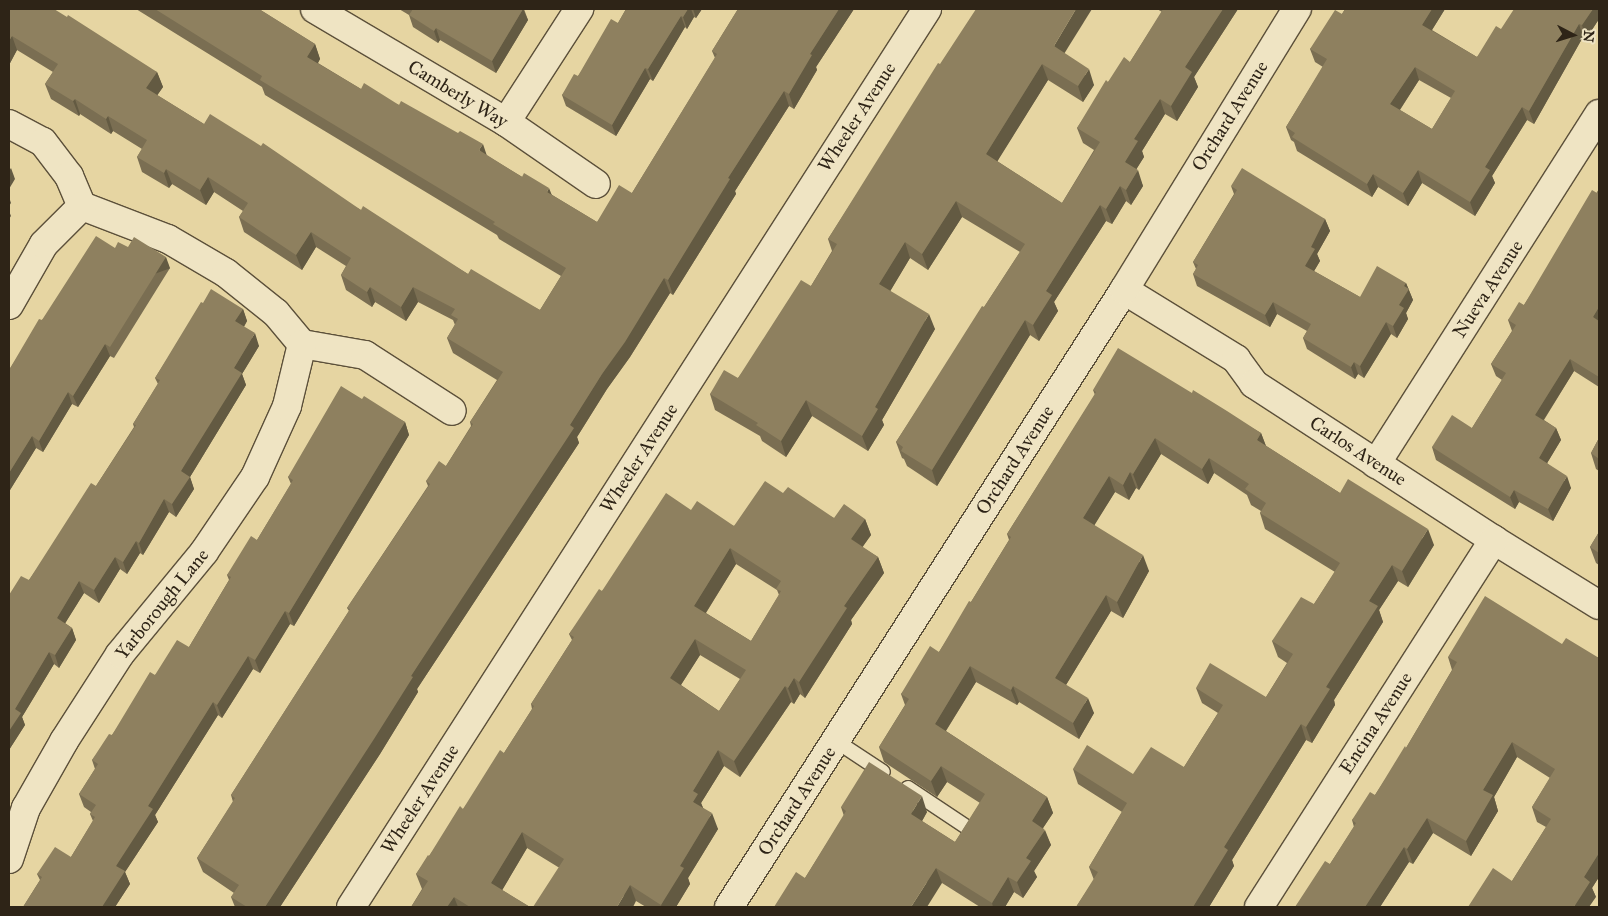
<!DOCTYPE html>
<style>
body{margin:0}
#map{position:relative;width:1608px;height:916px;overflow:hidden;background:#e6d5a2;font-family:"IM FELL Great Primer",serif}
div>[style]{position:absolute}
.roads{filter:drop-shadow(1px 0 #5c503a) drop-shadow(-1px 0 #5c503a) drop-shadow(0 1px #5c503a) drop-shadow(0 -1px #5c503a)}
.lane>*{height:14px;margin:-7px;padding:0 7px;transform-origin:7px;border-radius:7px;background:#efe4c3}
.street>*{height:28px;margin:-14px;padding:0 14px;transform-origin:14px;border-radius:14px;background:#efe4c3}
.wall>*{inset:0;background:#7a6e52}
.shaded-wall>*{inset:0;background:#635a42;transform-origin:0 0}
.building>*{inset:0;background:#8e805f}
span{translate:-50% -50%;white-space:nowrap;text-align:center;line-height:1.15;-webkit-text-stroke:4px #efe4c3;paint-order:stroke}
.street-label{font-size:19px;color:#2e2417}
.frame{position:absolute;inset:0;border:10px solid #2e2417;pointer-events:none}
.north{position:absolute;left:1548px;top:10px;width:50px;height:50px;-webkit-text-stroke:4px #efe4c3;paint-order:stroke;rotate:95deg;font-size:14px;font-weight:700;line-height:20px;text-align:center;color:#2e2417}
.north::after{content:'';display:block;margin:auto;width:18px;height:22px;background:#2e2417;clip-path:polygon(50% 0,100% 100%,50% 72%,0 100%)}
</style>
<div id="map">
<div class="roads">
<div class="lane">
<i style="left:836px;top:741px;width:56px;rotate:33.4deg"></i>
<i style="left:908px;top:788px;width:69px;rotate:33.7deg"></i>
</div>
<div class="street">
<i style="left:315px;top:9px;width:222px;rotate:30.6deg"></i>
<i style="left:506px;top:122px;width:109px;rotate:34.6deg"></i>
<i style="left:506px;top:122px;width:135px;rotate:-57.1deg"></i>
<i style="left:9px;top:124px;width:38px;rotate:28deg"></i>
<i style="left:43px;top:142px;width:43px;rotate:52.6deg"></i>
<i style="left:69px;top:176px;width:33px;rotate:67deg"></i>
<i style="left:82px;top:206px;width:92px;rotate:21deg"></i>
<i style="left:168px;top:239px;width:67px;rotate:30.4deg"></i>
<i style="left:226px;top:273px;width:64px;rotate:38.7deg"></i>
<i style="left:276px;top:313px;width:40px;rotate:50deg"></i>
<i style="left:302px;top:344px;width:64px;rotate:9.9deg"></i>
<i style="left:365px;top:355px;width:103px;rotate:32.8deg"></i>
<i style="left:1124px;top:290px;width:132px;rotate:31.6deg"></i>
<i style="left:1236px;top:359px;width:31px;rotate:54deg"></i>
<i style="left:1254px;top:384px;width:286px;rotate:33deg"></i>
<i style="left:1494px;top:540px;width:123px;rotate:31.8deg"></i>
<i style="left:9px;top:305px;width:70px;rotate:-60.2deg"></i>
<i style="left:44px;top:244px;width:54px;rotate:-45deg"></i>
<i style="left:1376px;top:464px;width:415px;rotate:-57.5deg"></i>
<i style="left:9px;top:859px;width:54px;rotate:-71.6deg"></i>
<i style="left:26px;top:808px;width:77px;rotate:-60.4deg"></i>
<i style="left:64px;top:741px;width:103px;rotate:-57.2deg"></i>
<i style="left:120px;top:654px;width:132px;rotate:-50.5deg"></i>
<i style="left:204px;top:552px;width:91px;rotate:-55.8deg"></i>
<i style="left:255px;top:477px;width:78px;rotate:-65.7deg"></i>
<i style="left:287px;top:406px;width:64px;rotate:-76.4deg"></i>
<i style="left:351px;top:907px;width:1067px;rotate:-57.32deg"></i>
<i style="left:729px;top:907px;width:733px;rotate:-57.37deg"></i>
<i style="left:1124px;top:290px;width:330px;rotate:-58.4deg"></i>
<i style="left:1259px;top:907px;width:436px;rotate:-57.4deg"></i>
</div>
</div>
<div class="wall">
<i style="clip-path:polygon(9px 9px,157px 72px,163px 87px,157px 95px,204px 124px,361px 210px,468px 274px,540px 310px,561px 276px,499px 239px,497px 235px,265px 95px,262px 87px,136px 9px,259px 9px,315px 44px,320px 59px,318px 63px,361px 89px,399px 105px,486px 155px,597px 222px,632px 193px,715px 58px,712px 51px,738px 9px,854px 9px,816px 67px,817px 70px,794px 109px,789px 106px,735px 191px,736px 194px,673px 295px,670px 293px,630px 357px,607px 389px,577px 437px,579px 443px,417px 689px,418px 692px,380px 754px,280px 907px,235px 907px,231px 897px,234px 893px,203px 872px,197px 858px,233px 802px,231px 795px,349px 611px,347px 608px,428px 486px,426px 481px,446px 466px,471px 426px,470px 422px,497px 380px,453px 353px,447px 338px,455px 325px,453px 320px,418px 302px,406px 321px,375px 302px,372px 307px,346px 290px,341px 275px,346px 266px,316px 247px,302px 270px,244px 232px,239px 217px,243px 211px,214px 192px,206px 205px,172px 184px,169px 188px,142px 172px,137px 157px,142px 149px,113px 131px,111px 134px,80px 114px,79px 116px,51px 99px,45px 84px,53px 72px,17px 50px,9px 65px)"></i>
<i style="clip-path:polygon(399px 9px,524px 9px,528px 20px,496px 73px,440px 40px,438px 43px,413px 27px,409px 15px)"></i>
<i style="clip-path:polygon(626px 9px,702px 9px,696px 18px,694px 17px,687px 29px,685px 27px,653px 81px,650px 79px,616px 136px,566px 106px,562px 95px,578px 76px,618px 23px)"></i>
<i style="clip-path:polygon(1157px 9px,1238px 9px,1194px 77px,1198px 87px,1177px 121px,1165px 114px,1142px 151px,1144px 157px,1136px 169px,1143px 186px,1131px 205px,1126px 201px,1112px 224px,1106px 221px,1054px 302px,1058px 311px,1039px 341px,1030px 335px,937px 486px,907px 466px,904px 459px,902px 458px,896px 442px,1020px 252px,962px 217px,928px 270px,910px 258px,890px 291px,935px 329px,882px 420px,884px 425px,868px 451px,812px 416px,786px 457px,762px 441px,760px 436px,715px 410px,710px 394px,738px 378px,811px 286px,832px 251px,828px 239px,940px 64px,1064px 54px,1094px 85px,1083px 102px,1048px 80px,997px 161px,1062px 203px,1094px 150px,1083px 143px,1077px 128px,1108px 82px,1130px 62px,1162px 12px)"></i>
<i style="clip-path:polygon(evenodd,1345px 9px,1445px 9px,1432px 30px,1477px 57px,1501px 29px,1599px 9px,1599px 19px,1586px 39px,1583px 37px,1534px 124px,1527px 120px,1492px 176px,1495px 183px,1475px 216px,1422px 183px,1408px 206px,1378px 187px,1372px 197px,1297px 151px,1294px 142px,1291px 140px,1286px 127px,1323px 67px,1315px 62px,1310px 49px,1342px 14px,1345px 9px,1419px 80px,1451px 98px,1432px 129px,1400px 110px,1419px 80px)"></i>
<i style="clip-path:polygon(1231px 186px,1325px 219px,1330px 231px,1317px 254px,1320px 261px,1314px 271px,1360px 297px,1406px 283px,1413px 300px,1406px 313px,1408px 319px,1397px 338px,1391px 334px,1364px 378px,1358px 374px,1355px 379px,1307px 349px,1303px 338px,1307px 331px,1277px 314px,1270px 327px,1197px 286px,1193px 274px,1196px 269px,1193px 262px,1234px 194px)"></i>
<i style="clip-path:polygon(1599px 189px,1599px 387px,1574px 371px,1544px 420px,1556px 428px,1561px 440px,1547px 463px,1571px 488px,1553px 521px,1519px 502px,1515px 509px,1436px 460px,1432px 447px,1472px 428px,1502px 380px,1496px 376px,1491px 364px,1512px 331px,1508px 320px,1524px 305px)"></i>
<i style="clip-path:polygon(128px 247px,170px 268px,114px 358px,110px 356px,78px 407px,72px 404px,43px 452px,36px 448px,10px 490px,9px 489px,9px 370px,42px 320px,115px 248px)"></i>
<i style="clip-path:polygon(203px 303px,243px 309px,247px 321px,244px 327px,259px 346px,242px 374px,246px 385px,190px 477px,194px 489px,176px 517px,169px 512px,143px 555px,140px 553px,127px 574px,120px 569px,99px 603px,84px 593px,65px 623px,72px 628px,76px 640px,59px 668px,54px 664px,22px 717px,25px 725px,9px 750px,9px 595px,29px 580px,96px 486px,134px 427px,133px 424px,158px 384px,155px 378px)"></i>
<i style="clip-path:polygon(1093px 390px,1192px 393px,1261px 433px,1266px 446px,1340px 493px,1434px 545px,1408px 587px,1398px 581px,1379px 610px,1383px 622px,1334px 700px,1335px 705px,1312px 743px,1306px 740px,1232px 860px,1234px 866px,1209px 907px,1076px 907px,1094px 880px,1089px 867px,1122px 812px,1078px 784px,1073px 769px,1133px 774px,1184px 767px,1218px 713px,1202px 703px,1196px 688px,1266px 697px,1287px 663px,1278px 657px,1272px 641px,1314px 604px,1335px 572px,1265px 529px,1260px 513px,1261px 511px,1251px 505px,1247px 495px,1214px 473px,1208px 484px,1161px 454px,1139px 490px,1136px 488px,1129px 500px,1115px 492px,1094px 525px,1149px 571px,1123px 618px,1111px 611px,1066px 685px,1094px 713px,1079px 739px,1019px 702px,1017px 705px,976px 682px,946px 731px,1047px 797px,1053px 813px,1043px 828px,1051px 845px,1034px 871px,1037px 877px,1023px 898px,1014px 892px,1005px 907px,980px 907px,942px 883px,805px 878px,844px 816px,841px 807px,927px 812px,922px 821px,955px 842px,980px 803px,947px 782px,937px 797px,884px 762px,879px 747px,905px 705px,901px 694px,939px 652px,971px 602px,1009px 540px,1007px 534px,1095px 395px)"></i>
<i style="clip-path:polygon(362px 399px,405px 422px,409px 435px,294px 626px,290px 624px,260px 673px,253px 669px,222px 718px,218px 715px,155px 815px,158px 822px,125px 872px,130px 884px,115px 907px,23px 907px,40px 880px,37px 874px,71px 857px,93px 821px,90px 814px,91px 812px,84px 807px,79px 794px,95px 769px,92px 760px,112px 735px,155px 675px,189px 647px,229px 580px,227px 575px,257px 540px,291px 484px,288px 477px)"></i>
<i style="clip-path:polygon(1599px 438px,1599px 471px,1596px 469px,1591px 453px)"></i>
<i style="clip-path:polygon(evenodd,783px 493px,834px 518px,865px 519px,871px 535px,862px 547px,878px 557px,884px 573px,851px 620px,852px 624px,805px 698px,800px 694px,794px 704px,791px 702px,740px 777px,724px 766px,701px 803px,703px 808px,718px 829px,688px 878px,690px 884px,676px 907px,646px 907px,636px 901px,558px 867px,527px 848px,502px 890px,530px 907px,411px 907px,422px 889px,416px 874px,504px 753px,532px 709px,531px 704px,572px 640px,569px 634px,602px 591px,691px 510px,734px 526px,783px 493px,736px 564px,777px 590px,779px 595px,751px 641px,706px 613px,736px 564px,783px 493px,700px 655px,740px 679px,719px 711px,681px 685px,700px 655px)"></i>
<i style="clip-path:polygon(1599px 532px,1599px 565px,1596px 563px,1590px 547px)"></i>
<i style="clip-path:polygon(1562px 644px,1599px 658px,1599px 877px,1592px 888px,1596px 897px,1512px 881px,1546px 827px,1537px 822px,1532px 807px,1550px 778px,1517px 757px,1494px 797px,1498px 811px,1471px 856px,1433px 833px,1413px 864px,1409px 862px,1380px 907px,1295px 907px,1330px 864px,1354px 827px,1352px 820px,1375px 795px,1406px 748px,1452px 670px,1448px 657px)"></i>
</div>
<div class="shaded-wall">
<i style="clip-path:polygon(523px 9px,528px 20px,496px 73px,492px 61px)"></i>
<i style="clip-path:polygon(688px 9px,691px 9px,694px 17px,687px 29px,683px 17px)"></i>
<i style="clip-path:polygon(693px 9px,702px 9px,696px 18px)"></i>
<i style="clip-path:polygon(839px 9px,854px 9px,816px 67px,817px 70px,794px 109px,789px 94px,810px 54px)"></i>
<i style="clip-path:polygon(1076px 9px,1092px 9px,1059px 62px,1054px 46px)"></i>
<i style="clip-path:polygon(1223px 9px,1238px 9px,1194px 77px,1198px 87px,1177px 121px,1171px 106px,1185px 67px)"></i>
<i style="clip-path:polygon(1432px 9px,1445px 9px,1427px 38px,1422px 25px)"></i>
<i style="clip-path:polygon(1593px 9px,1599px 9px,1599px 19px,1586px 39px,1582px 25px)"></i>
<i style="clip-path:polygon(681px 16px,685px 27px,653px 81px,648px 69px)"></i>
<i style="clip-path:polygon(1579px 24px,1583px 37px,1534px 124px,1529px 111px)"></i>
<i style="clip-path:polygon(436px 28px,440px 40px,438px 43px,434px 31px)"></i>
<i style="clip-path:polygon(12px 36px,17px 50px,9px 65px,9px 41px)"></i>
<i style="clip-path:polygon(315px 44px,320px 59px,313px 72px,307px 57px)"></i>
<i style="clip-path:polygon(1042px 64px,1048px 80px,992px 170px,986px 154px)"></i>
<i style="clip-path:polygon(1415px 67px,1419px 80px,1395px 117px,1390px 104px)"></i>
<i style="clip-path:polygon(645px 68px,650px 79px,616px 136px,612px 125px)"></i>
<i style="clip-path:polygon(1089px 69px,1094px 85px,1083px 102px,1078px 86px)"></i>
<i style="clip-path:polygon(157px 72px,163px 87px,152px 103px,146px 88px)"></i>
<i style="clip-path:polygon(784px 91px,789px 106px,735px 191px,736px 194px,673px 295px,668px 280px,728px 178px)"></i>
<i style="clip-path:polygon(75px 99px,80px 114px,79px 116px,73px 101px)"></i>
<i style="clip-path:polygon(1160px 99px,1165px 114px,1142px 151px,1144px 157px,1131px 178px,1125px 162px,1134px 139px)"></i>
<i style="clip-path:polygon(1522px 107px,1527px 120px,1492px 176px,1495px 183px,1475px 216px,1470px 202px,1485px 167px)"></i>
<i style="clip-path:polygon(108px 116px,113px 131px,111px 134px,106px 119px)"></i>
<i style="clip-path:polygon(483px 144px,488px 159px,479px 150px)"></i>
<i style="clip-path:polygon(11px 168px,15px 179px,9px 189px,9px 171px)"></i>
<i style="clip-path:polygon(166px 169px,172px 184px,169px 188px,164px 173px)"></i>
<i style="clip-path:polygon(1138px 170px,1143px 186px,1131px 205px,1126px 190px)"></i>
<i style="clip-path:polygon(1418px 170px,1422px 183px,1408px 206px,1403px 193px)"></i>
<i style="clip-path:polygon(1373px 174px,1378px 187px,1372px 197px,1367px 184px)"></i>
<i style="clip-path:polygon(208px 177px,214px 192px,206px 205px,200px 190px)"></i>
<i style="clip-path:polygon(1120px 186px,1126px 201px,1112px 224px,1106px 209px)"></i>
<i style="clip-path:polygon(549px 188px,555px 203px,547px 192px)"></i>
<i style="clip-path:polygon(9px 197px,11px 203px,9px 206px)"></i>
<i style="clip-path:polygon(956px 201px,962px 217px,928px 270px,922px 254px)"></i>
<i style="clip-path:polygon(1100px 205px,1106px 221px,1054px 302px,1058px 311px,1039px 341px,1033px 325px,1046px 291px)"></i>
<i style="clip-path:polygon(9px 211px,11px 216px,9px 219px)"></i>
<i style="clip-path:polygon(1325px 219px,1330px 231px,1317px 254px,1320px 261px,1310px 278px,1305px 266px,1311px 247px)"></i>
<i style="clip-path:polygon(311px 232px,316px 247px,302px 270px,296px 255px)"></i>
<i style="clip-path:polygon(905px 242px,910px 258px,885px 300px,879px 284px)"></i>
<i style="left:166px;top:257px;width:12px;height:106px;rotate:70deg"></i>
<i style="clip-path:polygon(664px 278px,670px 293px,630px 357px,607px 389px,577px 437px,579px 443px,417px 689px,418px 692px,380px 754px,280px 907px,265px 907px,411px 676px,602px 374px)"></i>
<i style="clip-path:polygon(1406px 283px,1413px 300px,1406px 313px,1408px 319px,1397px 338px,1393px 326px,1404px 286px)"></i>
<i style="clip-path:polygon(370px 287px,375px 302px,372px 307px,367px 292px)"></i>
<i style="clip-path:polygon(413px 287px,418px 302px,406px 321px,401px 307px)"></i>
<i style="clip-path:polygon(1273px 302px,1277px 314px,1270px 327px,1265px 315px)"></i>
<i style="clip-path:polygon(1599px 307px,1599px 326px,1593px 317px)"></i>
<i style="clip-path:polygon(243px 309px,247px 321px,239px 334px,235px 321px)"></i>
<i style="clip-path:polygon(929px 314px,935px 329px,882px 420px,884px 425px,868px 451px,862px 436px,875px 407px)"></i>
<i style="clip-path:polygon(1025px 320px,1030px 335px,937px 486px,932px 470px)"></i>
<i style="clip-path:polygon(1386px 322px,1391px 334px,1364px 378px,1360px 366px)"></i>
<i style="clip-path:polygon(255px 333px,259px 346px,242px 374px,246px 385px,190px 477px,194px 489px,176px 517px,172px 504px,181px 471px,234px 368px)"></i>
<i style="clip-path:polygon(105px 344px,110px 356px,78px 407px,73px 396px)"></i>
<i style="clip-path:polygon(1570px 359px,1574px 371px,1539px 427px,1535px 415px)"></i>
<i style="clip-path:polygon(1354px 362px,1358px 374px,1355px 379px,1351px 367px)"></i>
<i style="clip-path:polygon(68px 392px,72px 404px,43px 452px,39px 441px)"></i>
<i style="clip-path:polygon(806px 400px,812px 416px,786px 457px,781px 441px)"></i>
<i style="clip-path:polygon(405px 422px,409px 435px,294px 626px,289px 613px)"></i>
<i style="clip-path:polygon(1556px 428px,1561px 440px,1543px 470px,1539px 458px)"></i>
<i style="clip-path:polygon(1261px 433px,1267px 449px,1257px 440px)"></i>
<i style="clip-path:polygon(32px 436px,36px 448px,10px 490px,9px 486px,9px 473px)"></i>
<i style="clip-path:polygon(1155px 438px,1161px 454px,1139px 490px,1133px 474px)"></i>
<i style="clip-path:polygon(1209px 458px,1214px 473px,1208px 484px,1202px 469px)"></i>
<i style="clip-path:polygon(1130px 472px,1136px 488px,1129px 500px,1123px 485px)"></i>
<i style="clip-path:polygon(1109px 476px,1115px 492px,1089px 534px,1083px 518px)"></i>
<i style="clip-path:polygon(1567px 476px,1571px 488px,1553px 521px,1548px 509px)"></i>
<i style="clip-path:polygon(1514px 490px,1519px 502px,1515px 509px,1510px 497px)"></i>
<i style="clip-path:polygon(164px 499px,169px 512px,143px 555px,139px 543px)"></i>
<i style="clip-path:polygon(865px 519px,871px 535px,857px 555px,851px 539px)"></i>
<i style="clip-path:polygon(1428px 529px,1434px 545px,1408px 587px,1402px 571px)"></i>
<i style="clip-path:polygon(136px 541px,140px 553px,127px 574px,123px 562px)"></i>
<i style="clip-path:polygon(730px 548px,736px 564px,700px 622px,694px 606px)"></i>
<i style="clip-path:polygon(1143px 555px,1149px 571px,1123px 618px,1117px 602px)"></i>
<i style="clip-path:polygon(115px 557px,120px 569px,99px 603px,94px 590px)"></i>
<i style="clip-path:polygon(878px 557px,884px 573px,851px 620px,852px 624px,805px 698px,799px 682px,844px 606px)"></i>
<i style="clip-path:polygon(1392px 565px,1398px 581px,1379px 610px,1383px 622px,1334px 700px,1335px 705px,1312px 743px,1306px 727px,1369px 601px)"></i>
<i style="clip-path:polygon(79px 581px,84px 593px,61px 630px,57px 618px)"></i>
<i style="clip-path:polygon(1106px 595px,1111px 611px,1061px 693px,1055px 678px)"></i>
<i style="clip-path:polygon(285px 611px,290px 624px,260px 673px,255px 660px)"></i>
<i style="clip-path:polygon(72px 628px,76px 640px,59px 668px,55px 655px)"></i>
<i style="clip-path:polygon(695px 639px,700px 655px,675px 694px,670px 678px)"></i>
<i style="clip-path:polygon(49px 652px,54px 664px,22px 717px,25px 725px,9px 750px,9px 731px,15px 709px)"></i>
<i style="clip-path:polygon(248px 656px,253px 669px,222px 718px,217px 705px)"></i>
<i style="clip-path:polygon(970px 666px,976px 682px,940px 740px,935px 724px)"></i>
<i style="clip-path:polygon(794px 678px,800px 694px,794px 704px,788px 688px)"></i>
<i style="clip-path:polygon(785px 686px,791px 702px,740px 777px,734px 761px)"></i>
<i style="clip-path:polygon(1013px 686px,1019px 702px,1017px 705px,1011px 690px)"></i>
<i style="clip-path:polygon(1088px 698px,1094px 713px,1079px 739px,1073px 723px)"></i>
<i style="clip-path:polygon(213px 702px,218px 715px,155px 815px,158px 822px,125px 872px,130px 884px,115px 907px,102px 907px,116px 866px,148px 806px)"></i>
<i style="clip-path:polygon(1301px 724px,1306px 740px,1232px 860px,1234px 866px,1209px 907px,1193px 907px,1224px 847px)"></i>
<i style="clip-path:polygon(1512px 742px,1517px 757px,1494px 797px,1498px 811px,1471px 856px,1466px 841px,1483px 790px)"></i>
<i style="clip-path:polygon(718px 750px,724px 766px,701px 803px,704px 810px,693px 802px,693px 791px)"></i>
<i style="clip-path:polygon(941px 766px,947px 782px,937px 797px,931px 781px)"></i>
<i style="clip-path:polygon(922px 796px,927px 812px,917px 830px,911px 814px)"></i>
<i style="clip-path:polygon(1047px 797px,1053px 813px,1037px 837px,1032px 821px)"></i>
<i style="clip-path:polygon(712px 813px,718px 829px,688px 878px,690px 884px,676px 907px,662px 907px,661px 905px,680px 866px)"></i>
<i style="clip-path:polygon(1427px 818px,1433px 833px,1413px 864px,1407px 849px)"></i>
<i style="clip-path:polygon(1045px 830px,1051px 845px,1034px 871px,1037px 877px,1023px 898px,1017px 882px,1026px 858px)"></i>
<i style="clip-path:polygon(522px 832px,527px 848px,497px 899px,491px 883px)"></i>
<i style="clip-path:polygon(1404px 847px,1409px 862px,1380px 907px,1365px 907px)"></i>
<i style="clip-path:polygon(1599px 853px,1599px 877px,1592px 888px,1596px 897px,1589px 907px,1574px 907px,1584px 877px)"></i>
<i style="clip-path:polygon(936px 868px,942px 883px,927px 907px,911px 907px)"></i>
<i style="clip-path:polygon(1008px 877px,1014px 892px,1005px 907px,993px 907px,992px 903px)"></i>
<i style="clip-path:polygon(630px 885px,636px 901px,633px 907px,617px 907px)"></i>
<i style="clip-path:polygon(454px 897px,458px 907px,447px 907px)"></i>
</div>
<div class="building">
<i style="clip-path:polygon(9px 9px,54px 9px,67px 17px,68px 15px,157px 72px,146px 88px,204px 124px,210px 114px,261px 146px,263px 143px,361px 210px,363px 206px,468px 274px,471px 269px,540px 310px,566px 268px,493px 224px,495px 222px,260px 80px,262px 76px,155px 9px,259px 9px,315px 44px,307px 57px,361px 89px,364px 83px,399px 105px,401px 101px,458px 133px,460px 131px,483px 144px,479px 150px,522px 177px,524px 173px,549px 188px,547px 192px,597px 222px,619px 185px,632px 193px,717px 54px,712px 51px,738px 9px,839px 9px,810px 54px,812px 55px,789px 94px,784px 91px,728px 178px,730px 179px,668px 280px,664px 278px,625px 342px,602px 374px,570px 425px,574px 428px,411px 676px,413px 677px,374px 739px,265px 907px,247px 907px,231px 897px,239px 885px,197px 858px,235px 798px,231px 795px,350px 609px,347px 608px,430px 484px,426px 481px,439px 461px,446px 466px,473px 424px,470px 422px,503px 372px,447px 338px,458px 319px,451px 315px,455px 309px,413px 287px,401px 307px,370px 287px,367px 292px,341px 275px,351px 258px,311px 232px,296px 255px,239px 217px,248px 203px,208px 177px,200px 190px,166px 169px,164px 173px,137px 157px,147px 140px,108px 116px,106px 119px,75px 99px,73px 101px,45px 84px,58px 64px,12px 36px,9px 41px)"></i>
<i style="clip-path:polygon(413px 9px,523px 9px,492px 61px,436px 28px,434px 31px,409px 15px)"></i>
<i style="clip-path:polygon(626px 9px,688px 9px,683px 17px,681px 16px,648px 69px,645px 68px,612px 125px,562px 95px,574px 74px,578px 76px,611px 19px,618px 23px)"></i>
<i style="clip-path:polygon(976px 9px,1076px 9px,1054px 46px,1089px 69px,1078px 86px,1042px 64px,986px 154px,1062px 203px,1100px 142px,1077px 128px,1106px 80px,1108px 82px,1124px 57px,1130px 62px,1163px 9px,1223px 9px,1185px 67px,1192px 72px,1171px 106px,1160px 99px,1134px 139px,1138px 141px,1125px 162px,1138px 170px,1126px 190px,1120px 186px,1106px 209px,1100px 205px,1046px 291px,1052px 295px,1033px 325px,1025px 320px,932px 470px,901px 451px,903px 447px,896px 442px,982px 306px,984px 307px,1025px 244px,956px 201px,922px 254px,905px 242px,879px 284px,929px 314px,875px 407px,878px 409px,862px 436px,806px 400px,781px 441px,756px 425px,758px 423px,710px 394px,724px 370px,738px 378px,801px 280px,811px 286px,837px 244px,828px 239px,938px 63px,940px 64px)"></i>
<i style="clip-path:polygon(evenodd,1345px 9px,1432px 9px,1422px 25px,1477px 57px,1496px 26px,1501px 29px,1514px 9px,1593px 9px,1582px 25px,1579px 24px,1529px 111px,1522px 107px,1485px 167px,1490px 170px,1470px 202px,1418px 170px,1403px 193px,1373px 174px,1367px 184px,1292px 137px,1295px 133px,1286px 127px,1327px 59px,1310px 49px,1335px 10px,1342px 14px,1345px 9px,1415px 67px,1455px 91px,1432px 129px,1390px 104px,1415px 67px)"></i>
<i style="clip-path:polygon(1242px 168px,1325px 219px,1311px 247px,1315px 249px,1305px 266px,1360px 297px,1377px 266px,1406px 283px,1404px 286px,1409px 289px,1399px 305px,1404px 308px,1393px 326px,1386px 322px,1360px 366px,1354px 362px,1351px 367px,1303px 338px,1311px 324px,1273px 302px,1265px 315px,1193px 274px,1198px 265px,1193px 262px,1237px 190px,1231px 186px)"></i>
<i style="clip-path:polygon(1599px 189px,1599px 307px,1593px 317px,1599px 321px,1599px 377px,1570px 359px,1535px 415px,1556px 428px,1539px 458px,1567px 476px,1548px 509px,1514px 490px,1510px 497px,1432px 447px,1452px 415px,1472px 428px,1506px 373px,1491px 364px,1516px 325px,1508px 320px,1519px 302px,1524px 305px,1592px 190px,1597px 193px)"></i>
<i style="clip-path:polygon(96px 236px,115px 248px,118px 242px,128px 247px,134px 237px,166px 257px,110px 347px,105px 344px,73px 396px,68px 392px,39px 441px,32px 436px,9px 473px,9px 370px,39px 319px,42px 320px)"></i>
<i style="clip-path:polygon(211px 289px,243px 309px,235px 321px,255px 333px,234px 368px,242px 373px,181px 471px,190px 477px,172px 504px,164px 499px,139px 543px,136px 541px,123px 562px,115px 557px,94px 590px,79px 581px,57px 618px,72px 628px,55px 655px,49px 652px,15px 709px,21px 713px,9px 731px,9px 595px,21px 576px,29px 580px,91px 483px,96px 486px,136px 425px,133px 424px,160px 380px,155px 378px,201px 302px,203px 303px)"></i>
<i style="clip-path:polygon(1118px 348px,1192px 393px,1193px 390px,1227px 411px,1261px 433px,1257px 440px,1340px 493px,1348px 479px,1428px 529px,1402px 571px,1392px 565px,1369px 601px,1378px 606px,1326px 687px,1330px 689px,1306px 727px,1301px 724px,1224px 847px,1228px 850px,1193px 907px,1076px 907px,1098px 872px,1089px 867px,1127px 803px,1073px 769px,1087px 745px,1133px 774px,1151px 747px,1184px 767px,1223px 705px,1196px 688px,1210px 663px,1266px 697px,1293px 654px,1272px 641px,1301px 597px,1314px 604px,1340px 563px,1260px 513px,1266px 503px,1245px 489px,1249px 484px,1209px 458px,1202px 469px,1155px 438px,1133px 474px,1130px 472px,1123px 485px,1109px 476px,1083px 518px,1143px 555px,1117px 602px,1106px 595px,1055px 678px,1088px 698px,1073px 723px,1013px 686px,1011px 690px,970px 666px,935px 724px,1047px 797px,1032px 821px,1045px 830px,1026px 858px,1031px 861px,1017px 882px,1008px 877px,992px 903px,936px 868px,911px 907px,774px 907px,796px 872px,805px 878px,846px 811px,841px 807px,869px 762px,922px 796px,911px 814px,955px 842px,985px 794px,941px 766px,931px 781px,879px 747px,909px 699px,901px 694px,930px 646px,939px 652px,969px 601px,971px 602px,1011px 537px,1007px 534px,1096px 392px,1093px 390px)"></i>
<i style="clip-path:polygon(341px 386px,362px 399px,364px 396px,405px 422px,289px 613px,285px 611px,255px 660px,248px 656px,217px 705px,213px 702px,148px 806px,153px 809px,116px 866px,125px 871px,102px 907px,23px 907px,42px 877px,37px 874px,55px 847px,71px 857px,95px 817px,90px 814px,96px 805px,79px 794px,98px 764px,92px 760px,109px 734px,112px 735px,150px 672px,155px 675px,177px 640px,189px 647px,231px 577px,227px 575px,251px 536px,257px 540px,293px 480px,288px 477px)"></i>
<i style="clip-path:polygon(1599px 438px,1599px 459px,1591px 453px)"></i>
<i style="clip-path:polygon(evenodd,765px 481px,783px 493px,788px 487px,834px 518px,844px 504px,865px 519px,851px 539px,878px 557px,844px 606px,847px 608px,799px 682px,794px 678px,788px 688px,785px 686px,734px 761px,718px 750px,693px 791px,698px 794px,693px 802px,712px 813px,680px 866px,684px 868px,661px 905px,630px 885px,617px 907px,533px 907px,564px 859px,522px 832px,491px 883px,530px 907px,470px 907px,454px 897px,447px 907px,411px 907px,428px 881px,416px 874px,428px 855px,429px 856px,460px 806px,463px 809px,500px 750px,504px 753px,534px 706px,531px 704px,574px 637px,569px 634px,599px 589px,602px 591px,666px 493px,691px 510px,697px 501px,734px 526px,765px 481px,730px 548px,781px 581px,776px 589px,781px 591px,751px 641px,694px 606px,730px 548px,765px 481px,695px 639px,746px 670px,719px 711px,670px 678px,695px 639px)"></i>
<i style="clip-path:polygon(1599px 532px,1599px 553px,1590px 547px)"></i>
<i style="clip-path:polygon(1485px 596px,1562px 644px,1566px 638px,1599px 658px,1599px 853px,1584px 877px,1590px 882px,1574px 907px,1468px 907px,1493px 868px,1512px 881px,1551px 819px,1532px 807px,1555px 769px,1512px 742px,1483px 790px,1493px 795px,1466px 841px,1427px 818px,1407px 849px,1404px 847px,1365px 907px,1295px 907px,1325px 861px,1330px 864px,1356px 823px,1352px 820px,1370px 792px,1375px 795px,1405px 746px,1406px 748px,1457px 662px,1448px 657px)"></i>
</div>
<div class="street-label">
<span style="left:458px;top:94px;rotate:31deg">Camberly Way</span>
<span style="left:1230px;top:116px;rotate:-58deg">Orchard Avenue</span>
<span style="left:857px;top:117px;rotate:-57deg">Wheeler Avenue</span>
<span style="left:1488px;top:289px;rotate:-57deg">Nueva Avenue</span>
<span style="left:1358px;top:451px;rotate:33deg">Carlos Avenue</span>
<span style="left:639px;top:458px;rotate:-57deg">Wheeler Avenue</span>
<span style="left:1015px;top:460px;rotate:-57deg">Orchard Avenue</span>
<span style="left:162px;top:604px;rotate:-51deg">Yarborough Lane</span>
<span style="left:1376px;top:723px;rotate:-57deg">Encina Avenue</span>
<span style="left:420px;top:799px;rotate:-57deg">Wheeler Avenue</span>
<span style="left:797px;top:801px;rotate:-57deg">Orchard Avenue</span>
</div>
<div class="frame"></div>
<div class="north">N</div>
</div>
